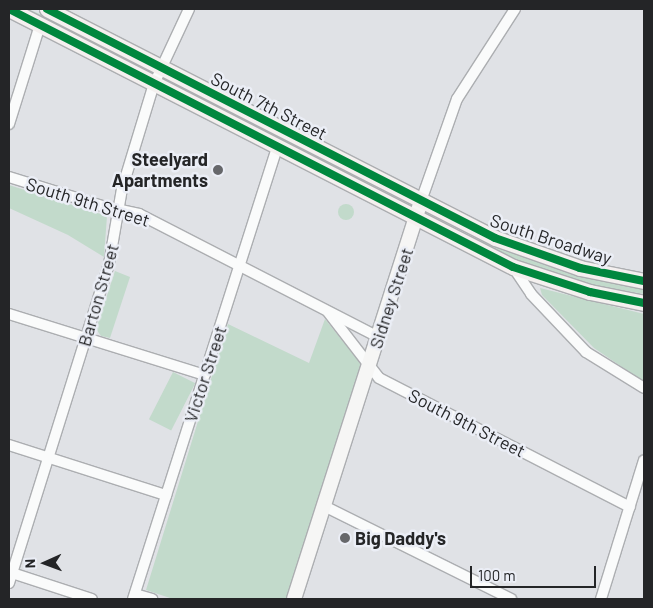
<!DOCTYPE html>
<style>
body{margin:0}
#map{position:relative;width:653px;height:608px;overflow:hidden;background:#e0e2e6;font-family:Barlow,sans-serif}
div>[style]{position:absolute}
.green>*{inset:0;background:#c2dacb;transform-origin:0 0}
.round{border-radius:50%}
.roads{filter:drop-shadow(1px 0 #acaeb1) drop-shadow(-1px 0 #acaeb1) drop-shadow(0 1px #acaeb1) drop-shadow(0 -1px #acaeb1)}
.street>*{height:10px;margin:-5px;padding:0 5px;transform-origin:5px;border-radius:5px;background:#fafbfb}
.secondary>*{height:14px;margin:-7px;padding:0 7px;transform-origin:7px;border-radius:7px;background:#f6f6f5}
.primary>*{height:15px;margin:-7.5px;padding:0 7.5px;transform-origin:7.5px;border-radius:7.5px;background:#f4f0ef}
.cycleway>*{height:8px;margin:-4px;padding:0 4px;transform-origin:4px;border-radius:4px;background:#00873e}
.dots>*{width:14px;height:14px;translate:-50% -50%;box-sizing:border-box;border:2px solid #ebeef6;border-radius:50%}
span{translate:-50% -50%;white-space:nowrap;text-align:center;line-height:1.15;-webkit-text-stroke:5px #ebeef6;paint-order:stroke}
.street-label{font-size:18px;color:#242527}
.poi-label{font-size:18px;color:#242527;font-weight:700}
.right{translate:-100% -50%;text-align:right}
.left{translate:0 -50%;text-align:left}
.frame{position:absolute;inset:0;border:10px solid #242527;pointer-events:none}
.north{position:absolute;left:20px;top:538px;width:50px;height:50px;-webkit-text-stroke:4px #ebeef6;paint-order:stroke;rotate:268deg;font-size:14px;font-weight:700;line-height:20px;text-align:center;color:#242527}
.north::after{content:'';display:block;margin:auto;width:18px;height:22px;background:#242527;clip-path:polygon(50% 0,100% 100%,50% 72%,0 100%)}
.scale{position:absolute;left:470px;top:566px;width:126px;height:22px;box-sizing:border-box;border:2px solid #242527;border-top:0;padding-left:6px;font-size:15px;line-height:18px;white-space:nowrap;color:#242527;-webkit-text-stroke:4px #ebeef6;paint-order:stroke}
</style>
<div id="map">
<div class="green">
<i style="clip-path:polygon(20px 9px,28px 9px,75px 29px,138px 64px)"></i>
<i style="clip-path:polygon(186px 90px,252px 120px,398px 197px,297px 151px,183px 91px)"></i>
<i style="clip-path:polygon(9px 185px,107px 216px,104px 257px,68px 235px,9px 208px)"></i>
<i class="round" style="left:338px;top:204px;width:16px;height:16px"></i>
<i style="clip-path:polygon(438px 221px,504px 251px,644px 287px,644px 294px,569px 281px,519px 263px)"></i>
<i style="clip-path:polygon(115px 271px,130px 277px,110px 338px,101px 336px,96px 329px)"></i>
<i style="clip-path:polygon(540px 288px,644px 314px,644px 382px,594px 348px,542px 295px)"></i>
<i style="clip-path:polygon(325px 319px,361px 364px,286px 599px,173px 599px,146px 590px,228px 324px,309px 363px)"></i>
<i style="left:173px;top:372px;width:25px;height:53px;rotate:27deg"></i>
</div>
<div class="roads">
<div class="street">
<i style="left:9px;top:124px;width:104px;rotate:-72.6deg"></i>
<i style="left:9px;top:177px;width:97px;rotate:17.3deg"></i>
<i style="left:102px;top:206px;width:38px;rotate:12deg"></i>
<i style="left:139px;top:214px;width:269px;rotate:27.2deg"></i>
<i style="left:421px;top:201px;width:108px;rotate:-70.6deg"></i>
<i style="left:457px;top:99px;width:107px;rotate:-57.2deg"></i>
<i style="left:513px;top:267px;width:32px;rotate:56deg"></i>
<i style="left:531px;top:294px;width:80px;rotate:46.5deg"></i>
<i style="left:586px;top:352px;width:68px;rotate:31.8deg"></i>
<i style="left:328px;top:312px;width:83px;rotate:52.3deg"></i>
<i style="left:379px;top:378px;width:282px;rotate:27.2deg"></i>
<i style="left:9px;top:314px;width:205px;rotate:17.3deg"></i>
<i style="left:9px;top:445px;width:165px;rotate:17.7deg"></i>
<i style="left:324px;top:506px;width:209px;rotate:26.4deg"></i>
<i style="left:9px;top:572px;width:87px;rotate:18deg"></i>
<i style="left:9px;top:583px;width:334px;rotate:-72.6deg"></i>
<i style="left:109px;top:264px;width:76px;rotate:-80.2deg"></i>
<i style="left:122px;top:189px;width:110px;rotate:-73.1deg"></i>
<i style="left:154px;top:84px;width:83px;rotate:-65deg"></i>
<i style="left:135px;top:594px;width:18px;rotate:16deg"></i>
<i style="left:133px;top:599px;width:473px;rotate:-72.3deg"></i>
<i style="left:601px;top:599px;width:145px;rotate:-72.8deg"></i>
</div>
<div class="secondary">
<i style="left:294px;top:599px;width:418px;rotate:-72.3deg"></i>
</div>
<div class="primary">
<i style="left:9px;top:9px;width:566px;rotate:27.11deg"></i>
<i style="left:513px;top:267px;width:81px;rotate:18deg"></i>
<i style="left:590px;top:292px;width:55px;rotate:11.5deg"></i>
<i style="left:47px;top:9px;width:503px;rotate:27.07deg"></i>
<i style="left:495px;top:238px;width:90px;rotate:19.4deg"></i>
<i style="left:580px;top:268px;width:65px;rotate:11.5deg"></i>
</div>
</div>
<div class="cycleway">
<i style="left:9px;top:9px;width:566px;rotate:27.11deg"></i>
<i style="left:513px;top:267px;width:81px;rotate:18deg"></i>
<i style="left:590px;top:292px;width:55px;rotate:11.5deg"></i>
<i style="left:47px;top:9px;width:503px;rotate:27.07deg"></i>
<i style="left:495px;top:238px;width:90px;rotate:19.4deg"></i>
<i style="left:580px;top:268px;width:65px;rotate:11.5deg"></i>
</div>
<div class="dots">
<i style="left:218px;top:170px;background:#66676a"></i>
<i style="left:345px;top:538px;background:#66676a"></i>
</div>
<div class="street-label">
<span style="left:269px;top:106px;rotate:27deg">South 7th Street</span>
<span style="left:88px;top:202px;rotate:17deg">South 9th Street</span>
<span style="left:551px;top:239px;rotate:18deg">South Broadway</span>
<span style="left:98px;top:295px;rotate:-74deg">Barton Street</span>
<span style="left:391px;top:298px;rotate:-72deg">Sidney Street</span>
<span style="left:205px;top:374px;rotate:-72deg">Victor Street</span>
<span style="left:467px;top:423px;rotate:27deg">South 9th Street</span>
</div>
<div class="poi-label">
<span class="right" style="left:208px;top:170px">Steelyard<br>Apartments</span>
<span class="left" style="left:355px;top:538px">Big Daddy's</span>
</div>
<div class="frame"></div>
<div class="north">N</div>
<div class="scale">100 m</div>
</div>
